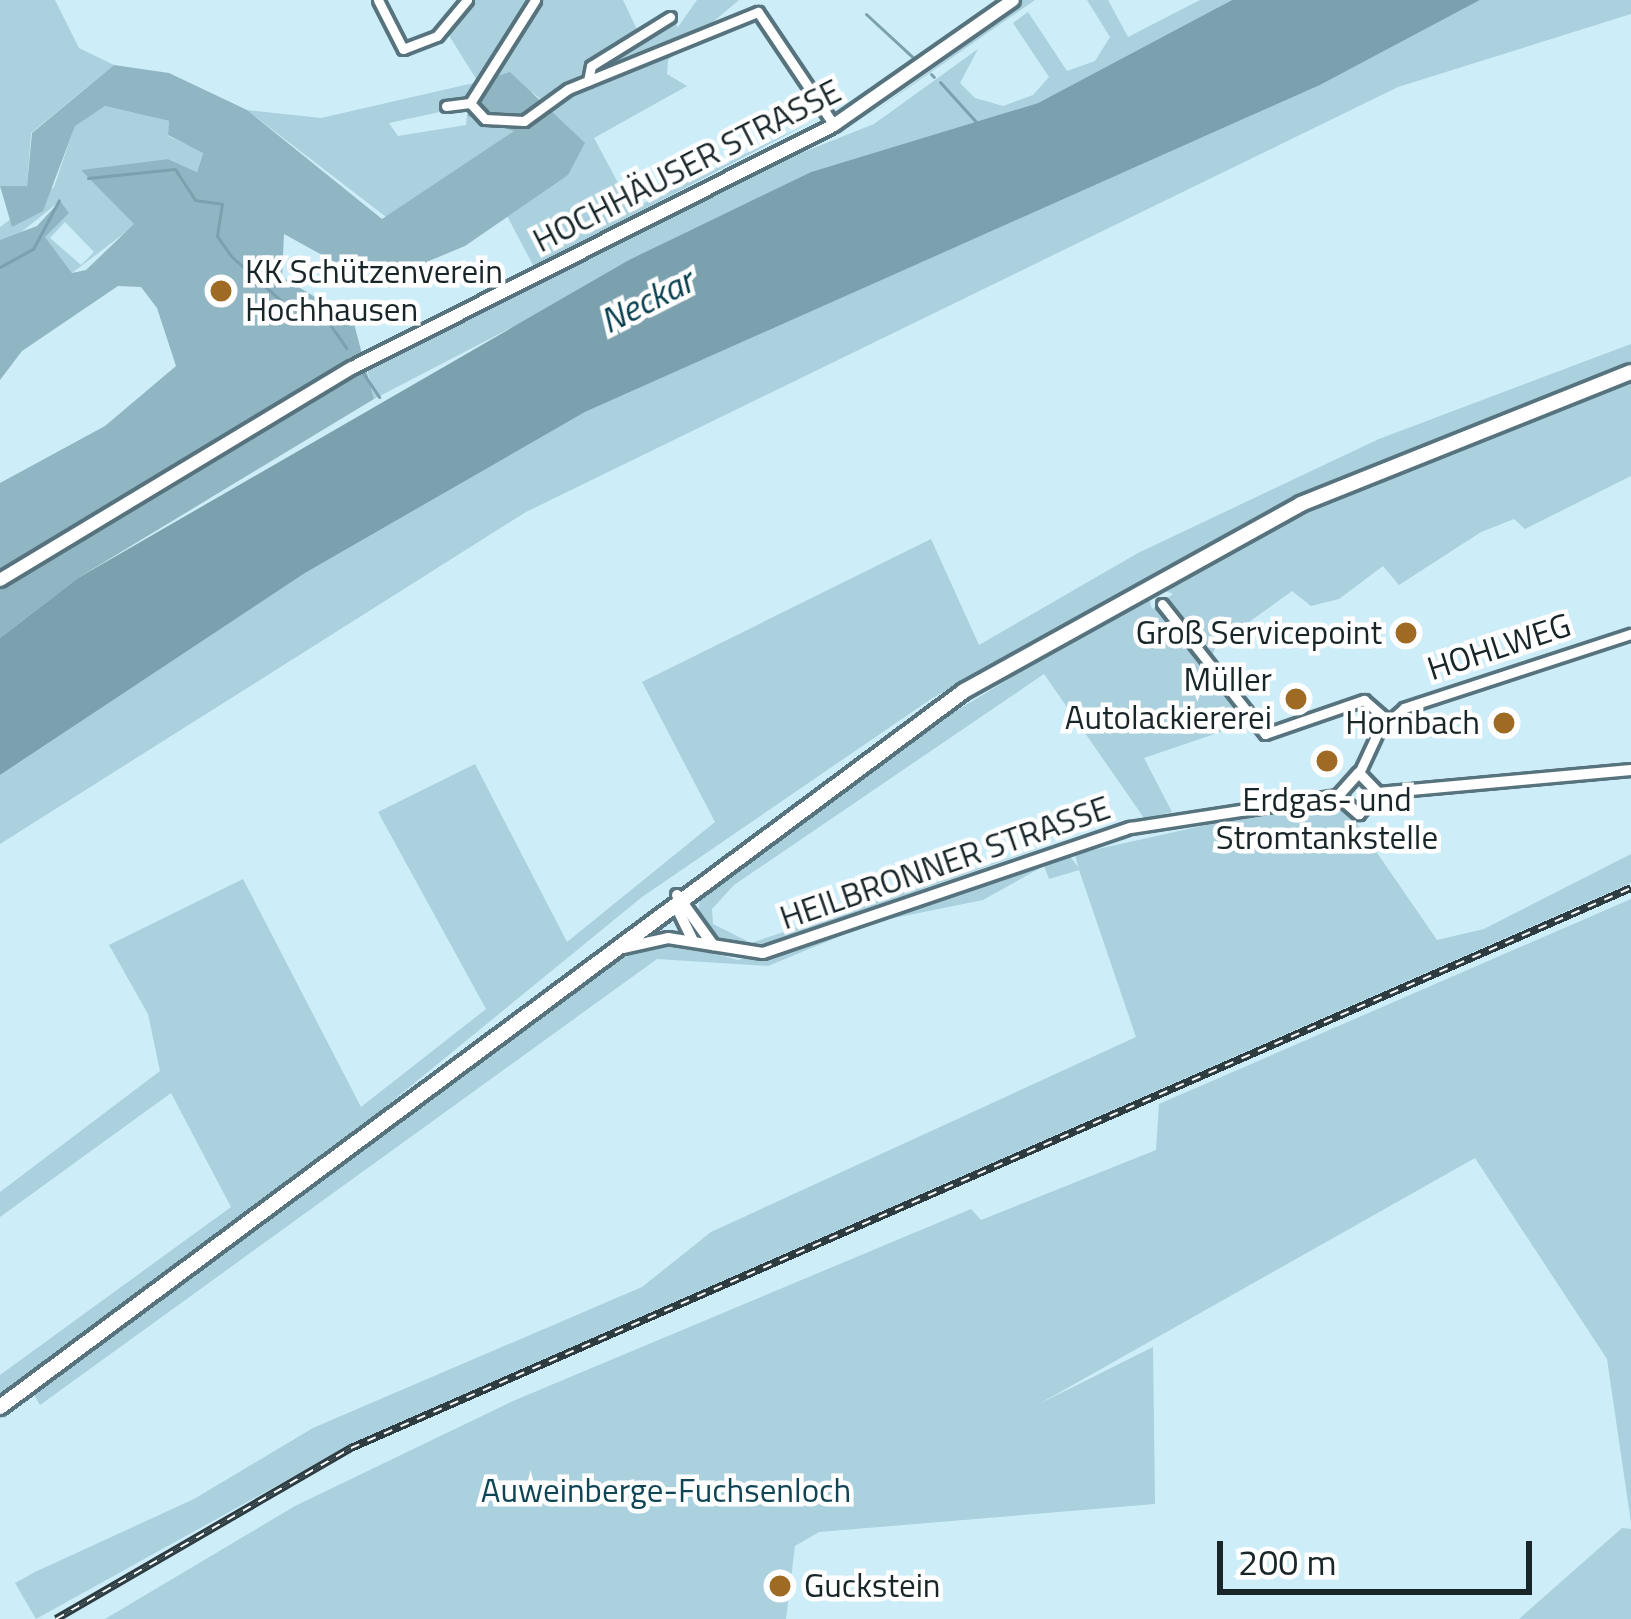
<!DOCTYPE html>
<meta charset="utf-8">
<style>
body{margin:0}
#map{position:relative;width:1631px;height:1619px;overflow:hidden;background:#cdedf9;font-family:"Titillium Web",sans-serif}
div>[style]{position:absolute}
.green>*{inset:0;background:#abd0de}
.forest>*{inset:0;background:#90b6c3}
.water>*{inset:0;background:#7ca1ae}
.stream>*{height:3px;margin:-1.5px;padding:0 1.5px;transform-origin:1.5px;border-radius:1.5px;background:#7ca1ae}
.roads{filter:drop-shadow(3px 0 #56737e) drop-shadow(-3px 0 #56737e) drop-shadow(0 3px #56737e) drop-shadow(0 -3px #56737e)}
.minor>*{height:9px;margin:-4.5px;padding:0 4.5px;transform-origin:4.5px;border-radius:4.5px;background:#fff}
.tertiary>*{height:10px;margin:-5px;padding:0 5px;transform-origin:5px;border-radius:5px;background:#fff}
.secondary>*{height:12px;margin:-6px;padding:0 6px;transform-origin:6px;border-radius:6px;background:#fff}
.primary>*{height:14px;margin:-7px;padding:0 7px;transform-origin:7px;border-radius:7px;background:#fff}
.rail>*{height:8px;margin-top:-4px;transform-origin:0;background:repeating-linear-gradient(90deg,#fff 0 9px,#2d3c41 0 18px);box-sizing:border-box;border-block:3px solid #2d3c41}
.dots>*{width:33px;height:33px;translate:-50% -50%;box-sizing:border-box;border:6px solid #fff;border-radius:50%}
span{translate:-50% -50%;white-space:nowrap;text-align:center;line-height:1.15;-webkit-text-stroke:9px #fff;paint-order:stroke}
.street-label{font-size:33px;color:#182529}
.poi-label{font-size:33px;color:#182529}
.left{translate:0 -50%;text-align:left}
.right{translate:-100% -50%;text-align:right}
.park-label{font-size:33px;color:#0f4555}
.water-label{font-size:36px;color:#063f4e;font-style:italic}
.scale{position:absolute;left:1217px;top:1541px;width:315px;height:54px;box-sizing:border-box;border:6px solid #182529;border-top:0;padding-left:15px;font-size:36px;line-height:42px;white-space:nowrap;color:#182529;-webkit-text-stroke:9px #fff;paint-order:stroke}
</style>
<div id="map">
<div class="green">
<i style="clip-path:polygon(0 0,55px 0,79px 48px,114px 65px,31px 133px,27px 186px,0 186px)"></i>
<i style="clip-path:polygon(467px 0,623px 0,640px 36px,670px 17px,678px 27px,697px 0,739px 0,668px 60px,667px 74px,687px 86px,594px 138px,632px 209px,817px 119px,534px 267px,505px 212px,568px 175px,549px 106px,532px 92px,389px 123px,398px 136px,466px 125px,467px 116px,517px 129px,390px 220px,247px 110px,321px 118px,478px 82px,445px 29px)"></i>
<i style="clip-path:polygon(1013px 0,1035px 0,865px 118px,969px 43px)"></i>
<i style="clip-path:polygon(1087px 0,1108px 0,1128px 37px,1200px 0,1232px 0,1038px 103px,811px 172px,374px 399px,367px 368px,728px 182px,874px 124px,978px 49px,960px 83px,975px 98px,1003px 106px,1033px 95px,1049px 77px,1013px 23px,1028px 12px,1067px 71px,1095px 61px,1110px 37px)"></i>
<i style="clip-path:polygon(1480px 0,1631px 0,1631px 14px,1398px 87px,526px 512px,0 844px,0 775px,305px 573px,585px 412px,1320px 85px)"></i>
<i style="clip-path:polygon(evenodd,105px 106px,169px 121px,168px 136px,203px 152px,197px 172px,168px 159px,83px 170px,135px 225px,72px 273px,44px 236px,60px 201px,15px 237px,0 240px,0 227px,54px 187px,75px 125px,105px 106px,65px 222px,94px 252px,81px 265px,50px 238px,65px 222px)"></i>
<i style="clip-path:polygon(1631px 344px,1631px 364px,1271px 508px,931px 699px,642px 897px,368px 1121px,0 1395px,0 1375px,231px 1207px,171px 1093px,0 1217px,0 1192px,160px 1071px,148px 1014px,109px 945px,243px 879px,361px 1107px,486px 1009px,378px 812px,475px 764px,567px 942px,715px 822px,642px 682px,931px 539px,979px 645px,1138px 553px,1379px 439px)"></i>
<i style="clip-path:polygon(1631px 382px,1631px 476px,1525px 529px,1514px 519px,1481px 532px,1399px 585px,1383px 566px,1339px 599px,1311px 606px,1292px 591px,1216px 646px,1208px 667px,1247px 723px,1144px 758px,1172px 812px,1144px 818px,1044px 674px,734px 885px,712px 909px,713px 924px,751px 943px,1051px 844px,754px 948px,720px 940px,699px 918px,699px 895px,913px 737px,1148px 595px,1152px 609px,1173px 594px,1156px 587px,1410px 464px)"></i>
<i style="clip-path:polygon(1338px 796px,1437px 940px,1484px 929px,1631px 854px,1631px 883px,359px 1440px,36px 1619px,15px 1583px,35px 1572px,194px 1499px,313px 1428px,642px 1287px,711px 1232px,1136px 1037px,1079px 870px,1049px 879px,1044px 866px,983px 900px,884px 920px,1068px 854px,1078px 867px,1075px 854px)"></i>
<i style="clip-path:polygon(1631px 899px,1631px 1523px,1607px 1359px,1475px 1158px,1039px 1404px,1153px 1347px,1155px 1504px,819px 1532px,795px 1546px,786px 1619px,105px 1619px,295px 1506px,513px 1401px,971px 1209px,981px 1220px,1156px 1150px,1159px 1104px)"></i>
<i style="clip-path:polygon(872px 923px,768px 966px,657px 959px,40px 1405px,33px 1393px,624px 952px,669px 941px,738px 960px)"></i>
<i style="clip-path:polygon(1622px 1528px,1631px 1529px,1631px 1619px,1519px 1619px)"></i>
</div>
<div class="forest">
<i style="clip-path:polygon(114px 65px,169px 73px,247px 110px,382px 219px,514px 131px,467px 116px,478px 82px,510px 72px,585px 143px,568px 175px,465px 246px,393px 276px,351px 271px,284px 234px,282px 277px,353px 320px,374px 399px,78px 578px,0 638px,0 483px,105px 426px,176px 366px,157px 308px,141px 287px,118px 286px,22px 351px,0 380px,0 240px,37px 226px,60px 201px,69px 213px,45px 237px,72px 273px,86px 270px,134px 224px,81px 170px,168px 159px,197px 172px,203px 153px,168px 135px,169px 121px,105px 106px,75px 126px,43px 211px,12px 227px,0 186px,27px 186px,32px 133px)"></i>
</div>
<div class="water">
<i style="clip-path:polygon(1232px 0,1480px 0,1320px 85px,585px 412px,305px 573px,0 775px,0 638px,78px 578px,629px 260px,811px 172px,1038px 103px)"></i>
</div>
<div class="stream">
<i style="left:866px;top:14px;width:69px;rotate:42.7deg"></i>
<i style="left:931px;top:74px;width:4px;rotate:45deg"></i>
<i style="left:940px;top:82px;width:55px;rotate:47.9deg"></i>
<i style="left:88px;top:178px;width:87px;rotate:-5.9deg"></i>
<i style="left:175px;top:169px;width:37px;rotate:57deg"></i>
<i style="left:195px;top:200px;width:27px;rotate:8deg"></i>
<i style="left:222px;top:204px;width:32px;rotate:99deg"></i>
<i style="left:217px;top:236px;width:24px;rotate:55deg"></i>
<i style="left:231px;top:256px;width:76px;rotate:41.8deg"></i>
<i style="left:288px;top:307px;width:37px;rotate:14deg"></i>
<i style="left:324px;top:316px;width:39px;rotate:55deg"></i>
<i style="left:0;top:267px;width:38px;rotate:-29deg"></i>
<i style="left:33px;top:249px;width:55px;rotate:-62deg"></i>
<i style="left:363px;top:373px;width:29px;rotate:56deg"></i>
</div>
<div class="roads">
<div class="minor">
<i style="left:378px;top:0;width:55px;rotate:63deg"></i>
<i style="left:403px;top:49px;width:36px;rotate:-21deg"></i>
<i style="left:437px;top:36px;width:47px;rotate:-50.2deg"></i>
<i style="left:758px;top:12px;width:136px;rotate:56.1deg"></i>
<i style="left:588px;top:81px;width:15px;rotate:-79deg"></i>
<i style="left:591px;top:66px;width:93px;rotate:-31.8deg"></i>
<i style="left:470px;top:103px;width:22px;rotate:47deg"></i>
<i style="left:485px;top:119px;width:39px;rotate:3deg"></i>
<i style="left:524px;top:121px;width:54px;rotate:-36deg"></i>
<i style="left:568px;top:89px;width:205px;rotate:-22.1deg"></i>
<i style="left:470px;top:103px;width:122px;rotate:-57.7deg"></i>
<i style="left:446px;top:106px;width:24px;rotate:-7deg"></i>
<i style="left:1162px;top:604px;width:166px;rotate:51.6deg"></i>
<i style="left:1265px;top:734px;width:105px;rotate:-19deg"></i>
<i style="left:1364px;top:700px;width:30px;rotate:41deg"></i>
<i style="left:1359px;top:773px;width:47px;rotate:-65.1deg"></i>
<i style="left:1379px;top:730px;width:33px;rotate:-41deg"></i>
<i style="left:1404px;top:708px;width:239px;rotate:-18.1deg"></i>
</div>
<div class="tertiary">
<i style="left:1378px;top:793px;width:254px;rotate:-5.2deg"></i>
<i style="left:1338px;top:796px;width:31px;rotate:-48deg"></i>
<i style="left:1359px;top:773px;width:28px;rotate:46deg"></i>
<i style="left:1338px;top:796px;width:28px;rotate:41deg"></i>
<i style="left:1359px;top:814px;width:28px;rotate:-48deg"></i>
<i style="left:677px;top:895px;width:62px;rotate:54.2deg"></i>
<i style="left:675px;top:904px;width:39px;rotate:64deg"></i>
<i style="left:623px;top:948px;width:46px;rotate:-12.5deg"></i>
<i style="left:668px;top:938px;width:96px;rotate:9deg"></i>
<i style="left:763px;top:953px;width:389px;rotate:-18.8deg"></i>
<i style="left:1131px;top:828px;width:209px;rotate:-8.8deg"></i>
</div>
<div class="secondary">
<i style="left:0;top:580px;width:411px;rotate:-31.1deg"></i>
<i style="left:352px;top:368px;width:540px;rotate:-26.75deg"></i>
<i style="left:834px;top:125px;width:218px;rotate:-34.9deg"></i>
</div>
<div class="primary">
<i style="left:0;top:1407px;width:1201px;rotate:-36.6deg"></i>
<i style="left:964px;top:691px;width:385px;rotate:-29deg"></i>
<i style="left:1301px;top:504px;width:355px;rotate:-21.8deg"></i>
</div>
</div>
<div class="rail">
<i style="left:56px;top:1619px;width:341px;rotate:-30.1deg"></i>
<i style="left:351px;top:1448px;width:1397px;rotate:-23.63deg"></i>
</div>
<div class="dots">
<i style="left:221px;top:291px;background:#9f6a23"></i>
<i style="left:1406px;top:633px;background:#9f6a23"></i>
<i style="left:1296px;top:699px;background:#9f6a23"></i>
<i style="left:1504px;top:723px;background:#9f6a23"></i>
<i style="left:1327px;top:761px;background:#9f6a23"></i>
<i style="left:780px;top:1586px;background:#9f6a23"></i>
</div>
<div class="street-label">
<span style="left:687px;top:166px;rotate:-27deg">HOCHHÄUSER STRASSE</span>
<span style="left:1499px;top:647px;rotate:-18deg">HOHLWEG</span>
<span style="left:945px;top:863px;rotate:-19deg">HEILBRONNER STRASSE</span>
</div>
<div class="poi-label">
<span class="left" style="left:245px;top:291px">KK Schützenverein<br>Hochhausen</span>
<span class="right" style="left:1382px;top:633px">Groß Servicepoint</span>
<span class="right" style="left:1272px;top:699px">Müller<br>Autolackiererei</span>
<span class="right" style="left:1480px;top:723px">Hornbach</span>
<span style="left:1327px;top:819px">Erdgas- und<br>Stromtankstelle</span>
<span class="left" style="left:804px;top:1586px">Guckstein</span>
</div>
<div class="park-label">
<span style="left:666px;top:1491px">Auweinberge-Fuchsenloch</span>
</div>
<div class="water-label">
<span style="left:646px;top:300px;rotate:-27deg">Neckar</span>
</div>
<div class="scale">200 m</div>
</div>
